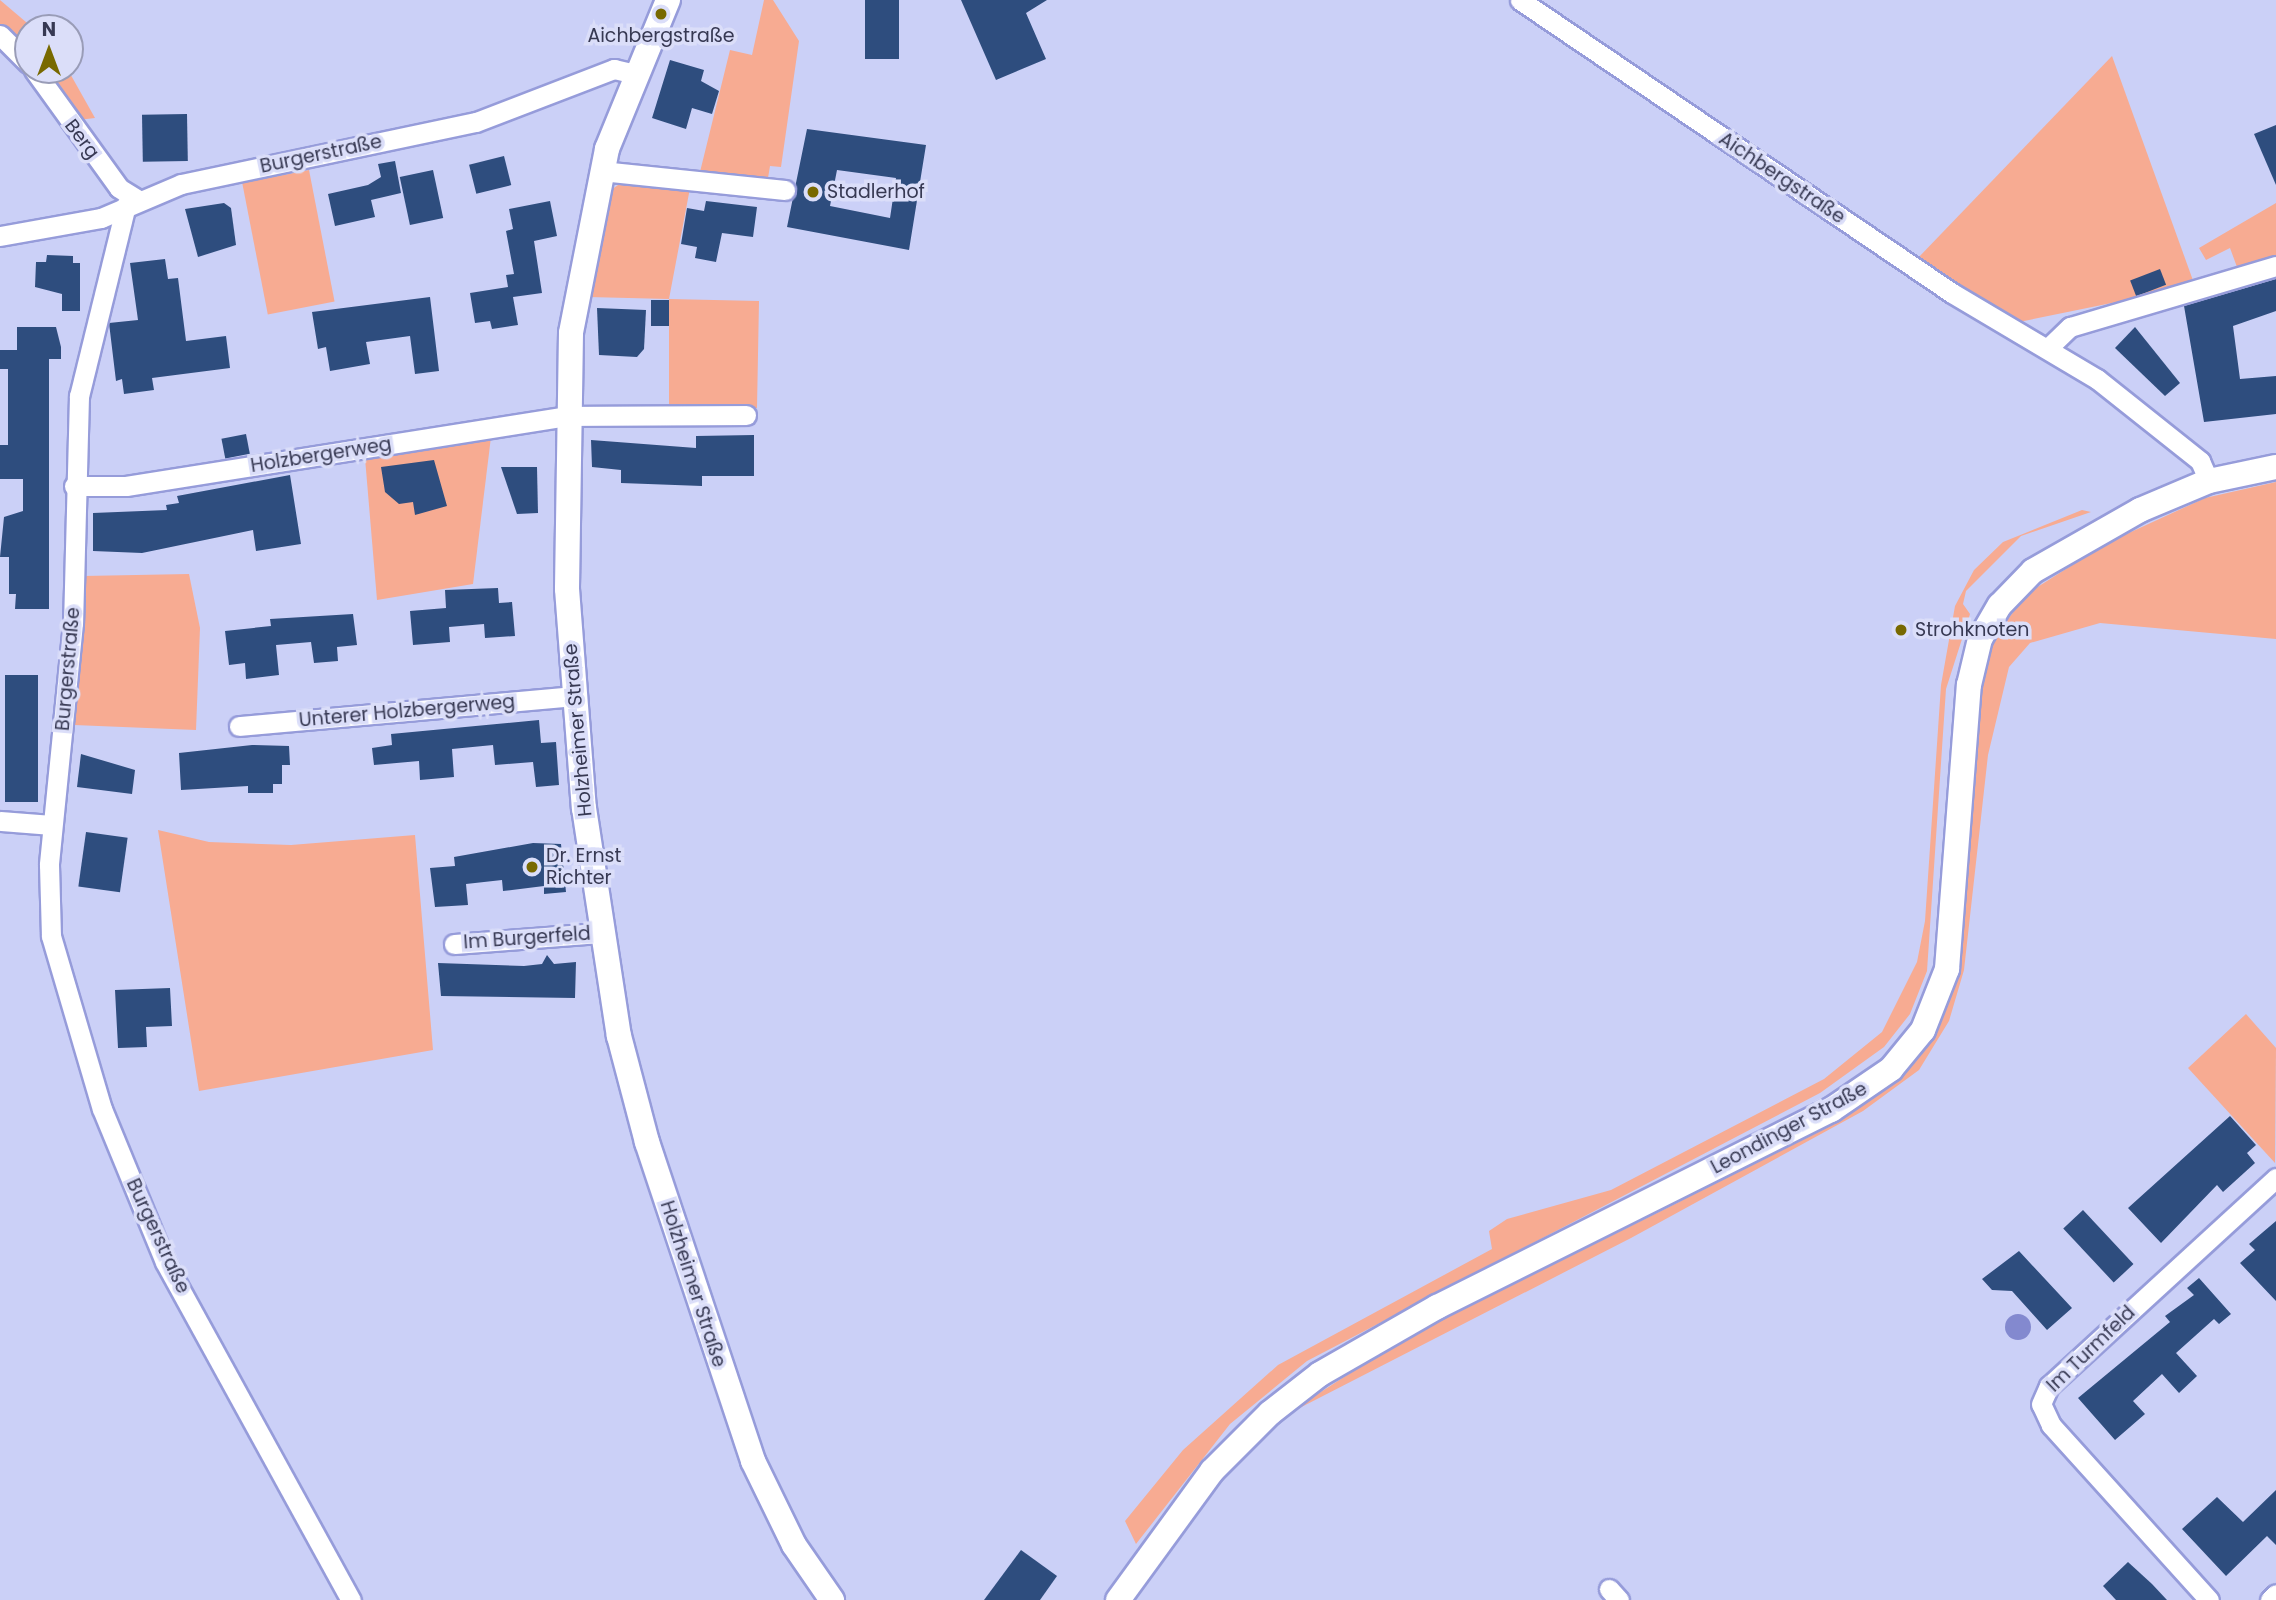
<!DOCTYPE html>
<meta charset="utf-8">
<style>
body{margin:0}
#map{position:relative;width:2276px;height:1600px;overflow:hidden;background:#cbd0f7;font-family:Poppins,sans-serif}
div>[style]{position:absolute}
.green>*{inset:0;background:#f7ab92;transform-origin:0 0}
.water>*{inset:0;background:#8389cf}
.round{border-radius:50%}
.building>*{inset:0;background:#2e4d7e;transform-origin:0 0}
.roads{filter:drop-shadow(2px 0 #969cda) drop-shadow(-2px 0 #969cda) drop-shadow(0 2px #969cda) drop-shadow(0 -2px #969cda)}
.minor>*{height:19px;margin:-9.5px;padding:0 9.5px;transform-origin:9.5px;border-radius:9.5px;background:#fff}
.tertiary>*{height:24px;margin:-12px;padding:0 12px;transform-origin:12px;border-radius:12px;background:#fff}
.dots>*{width:19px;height:19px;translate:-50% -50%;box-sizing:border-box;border:4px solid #dbdef9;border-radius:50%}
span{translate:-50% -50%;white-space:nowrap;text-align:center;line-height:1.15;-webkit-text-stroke:7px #dbdef9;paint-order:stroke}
.poi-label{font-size:19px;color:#373953}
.left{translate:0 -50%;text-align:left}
.street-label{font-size:19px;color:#373953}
.north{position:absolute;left:14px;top:14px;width:70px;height:70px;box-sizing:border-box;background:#dbdef9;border:2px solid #999cb7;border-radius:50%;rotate:0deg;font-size:19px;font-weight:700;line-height:28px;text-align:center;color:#373953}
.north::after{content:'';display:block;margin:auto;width:24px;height:32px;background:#786900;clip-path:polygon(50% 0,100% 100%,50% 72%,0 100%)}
</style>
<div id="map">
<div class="green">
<i style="clip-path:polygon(0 0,33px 28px,28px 51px,0 26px)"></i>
<i style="clip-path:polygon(764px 0,773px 0,799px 41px,781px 167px,770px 166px,768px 178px,699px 176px,730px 50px,752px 55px)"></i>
<i style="clip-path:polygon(2112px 56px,2195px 286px,2019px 322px,1918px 258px)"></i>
<i style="clip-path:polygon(43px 70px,68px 70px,95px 118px,78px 120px)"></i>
<i style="left:309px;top:170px;width:134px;height:68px;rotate:79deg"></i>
<i style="clip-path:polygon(621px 183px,690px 188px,669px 299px,759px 301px,757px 408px,669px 410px,669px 299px,588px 297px,608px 192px)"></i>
<i style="clip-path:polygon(2276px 203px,2276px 258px,2237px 267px,2230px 248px,2206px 260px,2199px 248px)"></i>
<i style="clip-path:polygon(491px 437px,473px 584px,377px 600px,365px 458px)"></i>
<i style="clip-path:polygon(2276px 482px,2276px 639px,2100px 623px,2030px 643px,2009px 667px,1988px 755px,1964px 970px,1949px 1021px,1919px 1070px,1863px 1111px,1631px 1238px,1282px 1417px,1403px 1339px,1679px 1202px,1895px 1080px,1939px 1026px,1959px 971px,1981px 679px,1997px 633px,2028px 593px,2107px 543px,2205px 498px)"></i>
<i style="clip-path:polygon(2082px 510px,2091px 512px,2021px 536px,1966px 591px,1963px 604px,1970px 614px,1946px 689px,1927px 971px,1910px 1014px,1884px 1047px,1820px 1093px,1307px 1361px,1230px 1424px,1136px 1544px,1125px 1521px,1183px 1450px,1278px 1365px,1492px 1249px,1489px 1231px,1507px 1219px,1611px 1190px,1824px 1079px,1882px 1032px,1917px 962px,1925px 921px,1941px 685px,1955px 606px,1974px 570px,2003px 542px)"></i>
<i style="clip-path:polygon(189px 574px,200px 628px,196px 730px,74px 725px,83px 576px)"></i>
<i style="clip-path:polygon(158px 830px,209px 842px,291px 845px,415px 835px,433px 1050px,199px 1091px)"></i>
<i style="clip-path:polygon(2246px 1014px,2276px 1048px,2275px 1163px,2188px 1068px)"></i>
</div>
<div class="water">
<i class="round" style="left:2005px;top:1314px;width:26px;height:26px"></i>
</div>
<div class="building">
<i style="left:865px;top:0;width:34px;height:59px"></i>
<i style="clip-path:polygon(961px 0,1047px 0,1026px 13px,1046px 59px,996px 80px)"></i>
<i style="clip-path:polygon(670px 60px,704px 70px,701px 81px,719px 91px,712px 114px,692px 108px,686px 129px,652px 118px)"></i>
<i style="left:187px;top:114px;width:47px;height:45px;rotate:89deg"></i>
<i style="clip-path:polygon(2276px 125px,2276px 185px,2254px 134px)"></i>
<i style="clip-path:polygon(evenodd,807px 129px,926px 145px,909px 250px,787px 227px,807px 129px,837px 170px,896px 178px,890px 218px,830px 206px,837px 170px)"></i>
<i style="left:504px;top:156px;width:30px;height:36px;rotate:76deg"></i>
<i style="clip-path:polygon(395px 161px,401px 193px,371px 200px,375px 217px,335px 226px,328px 194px,368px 185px,381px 177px,378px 164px)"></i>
<i style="left:433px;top:170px;width:49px;height:34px;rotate:78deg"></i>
<i style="clip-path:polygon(550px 201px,557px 236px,534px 241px,542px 293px,513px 297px,518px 325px,492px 329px,490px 321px,475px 323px,470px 293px,508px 287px,506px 275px,514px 274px,506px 231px,513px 229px,509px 209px)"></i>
<i style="clip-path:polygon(706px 201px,757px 207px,753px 237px,722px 233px,716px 262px,695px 258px,697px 247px,681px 244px,687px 208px,704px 211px)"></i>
<i style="clip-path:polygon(224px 203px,231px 208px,236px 245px,198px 257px,185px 209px)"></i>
<i style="clip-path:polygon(47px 255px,73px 256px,73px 263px,80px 263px,80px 311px,62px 311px,62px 294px,35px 287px,36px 262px,46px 262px)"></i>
<i style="clip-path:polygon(165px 259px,168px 279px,178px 278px,186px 341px,226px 336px,230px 368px,152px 378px,154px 390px,124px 394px,122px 379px,116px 381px,109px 323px,138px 320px,130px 263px)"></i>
<i style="left:2160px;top:269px;width:17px;height:32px;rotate:69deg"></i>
<i style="clip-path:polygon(2276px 279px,2276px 311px,2233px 326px,2240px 379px,2276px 376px,2276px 414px,2204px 422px,2184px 306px)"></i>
<i style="clip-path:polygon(430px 297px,439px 371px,415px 374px,410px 336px,366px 342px,370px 364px,330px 371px,326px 347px,318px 349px,312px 312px)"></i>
<i style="left:651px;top:300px;width:18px;height:26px"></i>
<i style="clip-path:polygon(597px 308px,646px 310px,644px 349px,637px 357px,599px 355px)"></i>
<i style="clip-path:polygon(17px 327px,56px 327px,61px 347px,61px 359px,49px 359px,49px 609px,15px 609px,16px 594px,9px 594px,9px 557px,0 557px,4px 517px,23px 511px,23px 479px,0 479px,0 445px,8px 445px,8px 369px,0 369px,0 350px,17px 350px)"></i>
<i style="clip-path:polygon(2135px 327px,2180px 383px,2165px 396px,2115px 348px)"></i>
<i style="left:246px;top:434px;width:20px;height:25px;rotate:79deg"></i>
<i style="clip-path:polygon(754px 435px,754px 476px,702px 476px,702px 486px,621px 483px,621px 470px,592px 467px,591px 440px,696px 448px,696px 436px)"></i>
<i style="clip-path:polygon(434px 460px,447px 506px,415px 515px,413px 502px,399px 504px,385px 492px,381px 467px)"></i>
<i style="clip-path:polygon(501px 467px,537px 467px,538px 513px,517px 514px)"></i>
<i style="clip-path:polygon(290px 475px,301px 544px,256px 551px,253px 530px,142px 553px,93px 551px,93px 513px,167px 510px,166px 505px,179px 503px,177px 496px)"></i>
<i style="clip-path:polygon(498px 588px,499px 603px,512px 602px,515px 636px,485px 638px,484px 624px,449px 627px,450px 642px,413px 645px,410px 611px,446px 608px,445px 590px)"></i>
<i style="clip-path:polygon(353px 614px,357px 645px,337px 647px,338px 661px,314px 663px,311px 642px,276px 645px,279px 675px,246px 679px,245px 663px,229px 665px,225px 631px,271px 626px,270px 619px)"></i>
<i style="left:5px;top:675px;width:33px;height:127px"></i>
<i style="clip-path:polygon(539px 720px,541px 743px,556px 742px,559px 785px,536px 787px,533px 762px,495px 765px,493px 745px,452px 749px,454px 777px,420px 780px,419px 761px,374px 765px,372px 748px,392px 745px,391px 734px)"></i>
<i style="clip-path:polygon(252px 745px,289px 746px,290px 765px,282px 765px,282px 784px,273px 784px,273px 793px,248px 793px,248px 786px,181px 790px,179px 753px)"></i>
<i style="clip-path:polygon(81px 754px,135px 770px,132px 794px,77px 787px)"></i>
<i style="left:86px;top:832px;width:42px;height:55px;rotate:8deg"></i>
<i style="clip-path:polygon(533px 843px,561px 844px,566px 892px,544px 894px,544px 886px,503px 891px,502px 880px,466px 884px,468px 905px,435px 907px,430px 868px,455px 866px,454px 857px)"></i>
<i style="clip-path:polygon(547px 955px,554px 964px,576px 962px,575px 998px,441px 996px,438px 963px,524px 966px,542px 964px)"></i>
<i style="clip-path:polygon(170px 988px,172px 1026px,146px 1027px,147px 1047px,118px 1048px,115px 990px)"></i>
<i style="clip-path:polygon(2230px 1116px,2256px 1145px,2247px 1153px,2255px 1163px,2223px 1192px,2217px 1185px,2161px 1243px,2128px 1208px)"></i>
<i style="left:2083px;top:1210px;width:74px;height:27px;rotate:47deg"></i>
<i style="clip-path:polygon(2276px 1221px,2276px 1301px,2240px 1263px,2255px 1250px,2249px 1244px)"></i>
<i style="clip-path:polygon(2019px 1251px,2072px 1308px,2047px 1330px,2012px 1291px,1992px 1290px,1982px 1279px)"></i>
<i style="clip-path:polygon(2199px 1278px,2231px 1314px,2219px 1324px,2214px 1319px,2176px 1353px,2197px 1376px,2179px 1393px,2162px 1374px,2133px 1401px,2145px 1414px,2115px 1440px,2078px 1398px,2170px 1322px,2165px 1316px,2194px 1295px,2187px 1288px)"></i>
<i style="clip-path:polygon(2276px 1490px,2276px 1545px,2267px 1536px,2226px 1576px,2182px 1529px,2217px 1497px,2243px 1522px)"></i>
<i style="clip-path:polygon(1021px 1550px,1057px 1576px,1040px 1600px,984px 1600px)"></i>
<i style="clip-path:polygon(2128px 1562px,2152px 1584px,2167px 1600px,2116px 1600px,2103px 1586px)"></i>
</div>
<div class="roads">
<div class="minor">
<i style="left:1520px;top:0;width:522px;rotate:34.15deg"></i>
<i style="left:1952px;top:293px;width:169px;rotate:30.7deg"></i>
<i style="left:2097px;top:379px;width:132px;rotate:38.5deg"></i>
<i style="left:2200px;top:461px;width:22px;rotate:66deg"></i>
<i style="left:0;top:35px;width:40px;rotate:45deg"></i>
<i style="left:34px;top:70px;width:145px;rotate:54.2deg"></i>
<i style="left:119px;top:188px;width:22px;rotate:32deg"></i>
<i style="left:601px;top:171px;width:185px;rotate:5.9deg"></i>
<i style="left:126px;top:205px;width:197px;rotate:103.8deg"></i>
<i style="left:79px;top:396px;width:227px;rotate:91.5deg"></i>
<i style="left:73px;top:623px;width:243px;rotate:95.7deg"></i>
<i style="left:49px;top:865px;width:71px;rotate:88.4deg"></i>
<i style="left:51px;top:936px;width:180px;rotate:73.6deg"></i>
<i style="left:102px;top:1109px;width:165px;rotate:67.6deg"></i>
<i style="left:165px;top:1262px;width:386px;rotate:61.2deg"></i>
<i style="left:0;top:236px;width:103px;rotate:-10.1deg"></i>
<i style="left:101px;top:218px;width:87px;rotate:-23deg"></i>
<i style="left:181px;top:184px;width:301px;rotate:-11.9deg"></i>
<i style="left:476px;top:122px;width:148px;rotate:-21deg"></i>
<i style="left:614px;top:69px;width:22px;rotate:13deg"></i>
<i style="left:2047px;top:349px;width:32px;rotate:-44deg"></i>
<i style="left:2070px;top:327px;width:215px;rotate:-16.5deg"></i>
<i style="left:74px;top:486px;width:52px"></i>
<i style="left:126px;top:486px;width:446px;rotate:-9deg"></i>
<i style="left:566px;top:416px;width:180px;rotate:-0.3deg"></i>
<i style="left:239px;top:726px;width:336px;rotate:-5.1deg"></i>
<i style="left:0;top:821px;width:52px;rotate:4.4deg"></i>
<i style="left:454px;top:944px;width:146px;rotate:-4.3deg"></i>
<i style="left:1609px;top:1589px;width:15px;rotate:48deg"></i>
<i style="left:2209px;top:1600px;width:236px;rotate:-132.1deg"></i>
<i style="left:2051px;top:1425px;width:23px;rotate:-115deg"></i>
<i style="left:2041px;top:1404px;width:20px;rotate:-66deg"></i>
<i style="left:2049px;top:1386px;width:308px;rotate:-42.5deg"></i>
<i style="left:2270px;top:1600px;width:8px;rotate:-45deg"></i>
</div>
<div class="tertiary">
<i style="left:668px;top:0;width:161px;rotate:112.3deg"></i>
<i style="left:607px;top:149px;width:187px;rotate:101.1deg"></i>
<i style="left:571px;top:333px;width:256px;rotate:90.9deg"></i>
<i style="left:567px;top:589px;width:220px;rotate:85.6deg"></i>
<i style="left:584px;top:808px;width:231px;rotate:81.3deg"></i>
<i style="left:619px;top:1036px;width:110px;rotate:75.2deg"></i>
<i style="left:647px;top:1142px;width:336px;rotate:71.6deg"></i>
<i style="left:753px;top:1461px;width:93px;rotate:64deg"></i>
<i style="left:794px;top:1545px;width:67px;rotate:55.4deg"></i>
<i style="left:1118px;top:1600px;width:160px;rotate:-53.9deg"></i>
<i style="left:1212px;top:1471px;width:82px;rotate:-45deg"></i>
<i style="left:1270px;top:1413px;width:63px;rotate:-38deg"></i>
<i style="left:1320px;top:1374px;width:135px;rotate:-29.8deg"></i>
<i style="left:1437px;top:1307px;width:441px;rotate:-26.6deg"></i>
<i style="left:1831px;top:1110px;width:73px;rotate:-34.3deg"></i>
<i style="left:1891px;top:1069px;width:50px;rotate:-50.6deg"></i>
<i style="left:1923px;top:1030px;width:66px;rotate:-68.5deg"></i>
<i style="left:1947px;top:969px;width:285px;rotate:-85.6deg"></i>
<i style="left:1969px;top:685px;width:47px;rotate:-76.6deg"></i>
<i style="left:1980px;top:639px;width:39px;rotate:-60deg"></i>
<i style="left:2000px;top:605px;width:47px;rotate:-45.9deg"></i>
<i style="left:2033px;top:571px;width:123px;rotate:-29.7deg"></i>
<i style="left:2140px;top:510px;width:75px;rotate:-22.8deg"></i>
<i style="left:2209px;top:481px;width:68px;rotate:-11.8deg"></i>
</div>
</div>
<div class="dots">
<i style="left:661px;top:14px;background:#786900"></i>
<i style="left:813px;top:192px;background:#786900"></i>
<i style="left:1901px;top:630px;background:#786900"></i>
<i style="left:532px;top:867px;background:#786900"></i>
</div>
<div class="poi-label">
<span style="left:661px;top:36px">Aichbergstraße</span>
<span class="left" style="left:827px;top:192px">Stadlerhof</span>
<span class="left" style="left:1915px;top:630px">Strohknoten</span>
<span class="left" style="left:546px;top:867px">Dr. Ernst<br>Richter</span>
</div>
<div class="street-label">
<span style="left:82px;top:139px;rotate:53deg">Berg</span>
<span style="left:321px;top:154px;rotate:-12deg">Burgerstraße</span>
<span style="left:1782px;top:178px;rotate:34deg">Aichbergstraße</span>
<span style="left:321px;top:455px;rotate:-9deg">Holzbergerweg</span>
<span style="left:68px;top:669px;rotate:-85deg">Burgerstraße</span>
<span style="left:407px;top:711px;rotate:-5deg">Unterer Holzbergerweg</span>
<span style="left:578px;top:730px;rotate:-95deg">Holzheimer Straße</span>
<span style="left:527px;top:938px;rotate:-4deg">Im Burgerfeld</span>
<span style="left:1789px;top:1128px;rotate:-28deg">Leondinger Straße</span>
<span style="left:158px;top:1236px;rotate:65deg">Burgerstraße</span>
<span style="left:693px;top:1284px;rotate:72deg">Holzheimer Straße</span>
<span style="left:2091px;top:1349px;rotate:-44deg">Im Turmfeld</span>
</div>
<div class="north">N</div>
</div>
